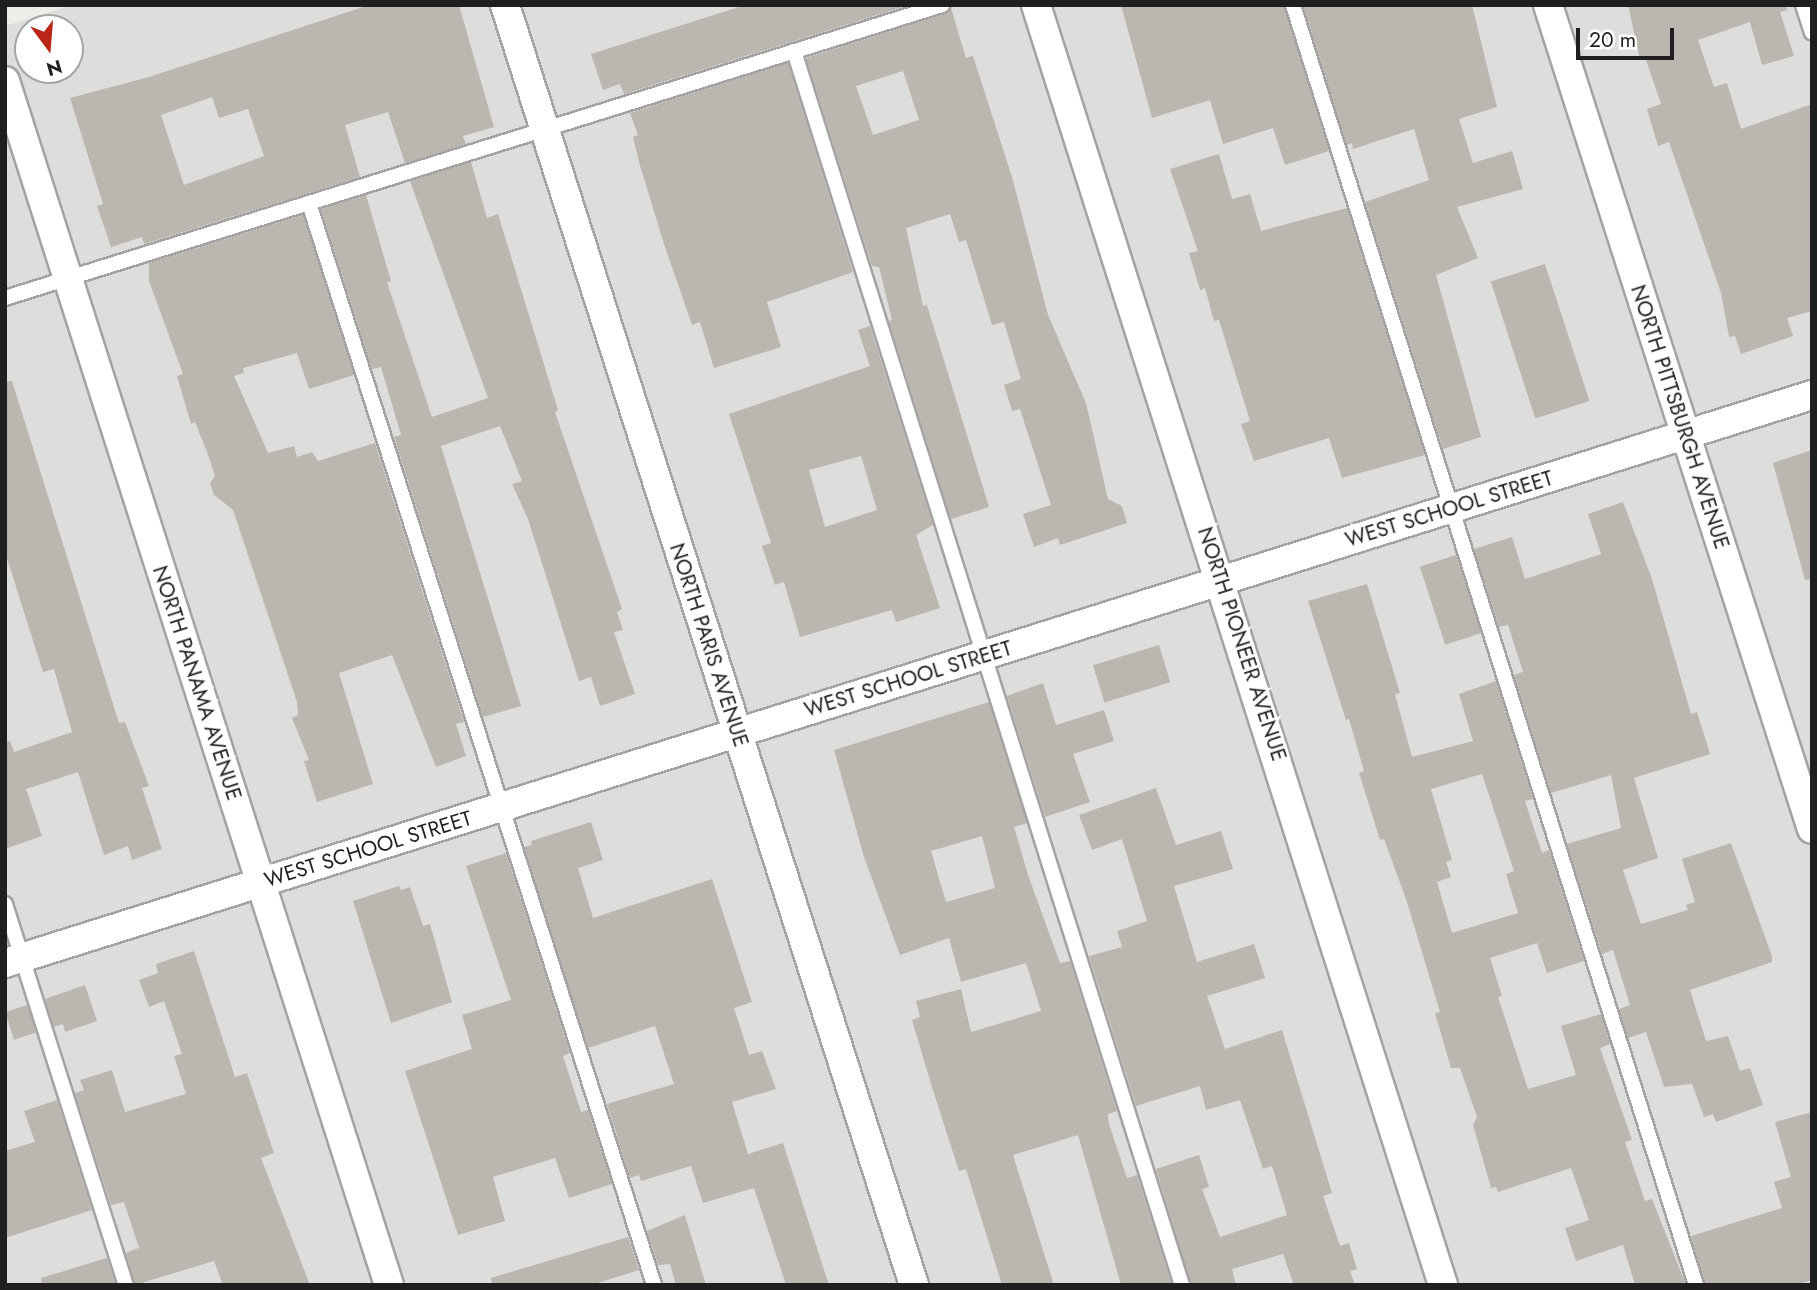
<!DOCTYPE html>
<style>
body{margin:0}
#map{position:relative;width:1817px;height:1290px;overflow:hidden;background:#efede7;font-family:Jost,sans-serif}
div>[style]{position:absolute}
.residential>*{inset:0;background:#dddddc}
.building>*{inset:0;background:#bcb6b0;transform-origin:0 0}
.roads{filter:drop-shadow(2px 0 #a3a3a3) drop-shadow(-2px 0 #a3a3a3) drop-shadow(0 2px #a3a3a3) drop-shadow(0 -2px #a3a3a3)}
.lane>*{height:14px;margin:-7px;padding:0 7px;transform-origin:7px;border-radius:7px;background:#fff}
.street>*{height:28px;margin:-14px;padding:0 14px;transform-origin:14px;border-radius:14px;background:#fff}
span{translate:-50% -50%;white-space:nowrap;text-align:center;line-height:1.15;-webkit-text-stroke:5px #fff;paint-order:stroke}
.street-label{font-size:21px;color:#1f1f1f}
.frame{position:absolute;inset:0;border:7px solid #1f1f1f;pointer-events:none}
.north{position:absolute;left:14px;top:14px;width:70px;height:70px;box-sizing:border-box;background:#fff;border:2px solid #a5a5a5;border-radius:50%;rotate:164deg;font-size:19px;font-weight:700;line-height:28px;text-align:center;color:#1f1f1f}
.north::after{content:'';display:block;margin:auto;width:24px;height:32px;background:#b92516;clip-path:polygon(50% 0,100% 100%,50% 72%,0 100%)}
.scale{position:absolute;left:1576px;top:28px;width:98px;height:32px;box-sizing:border-box;border:4px solid #1f1f1f;border-top:0;padding-left:9px;font-size:21px;line-height:24px;white-space:nowrap;color:#1f1f1f;-webkit-text-stroke:5px #fff;paint-order:stroke}
</style>
<div id="map">
<div class="residential">
<i style="clip-path:polygon(evenodd,72px 5px,1812px 5px,1812px 1285px,5px 1285px,5px 26px,72px 5px,28px 28px,70px 28px,70px 70px,28px 70px,28px 28px)"></i>
</div>
<div class="building">
<i style="clip-path:polygon(evenodd,369px 5px,459px 5px,494px 127px,463px 136px,466px 144px,405px 163px,388px 112px,345px 125px,360px 177px,144px 244px,142px 237px,111px 247px,97px 206px,103px 204px,70px 98px,149px 77px,369px 5px,212px 97px,219px 118px,248px 109px,264px 156px,184px 185px,161px 115px,212px 97px)"></i>
<i style="clip-path:polygon(745px 5px,909px 5px,624px 94px,620px 84px,603px 90px,591px 54px)"></i>
<i style="clip-path:polygon(1121px 5px,1284px 5px,1329px 151px,1285px 165px,1273px 128px,1223px 144px,1210px 100px,1152px 118px)"></i>
<i style="clip-path:polygon(1303px 5px,1472px 5px,1497px 107px,1459px 119px,1473px 163px,1512px 151px,1523px 189px,1457px 207px,1478px 258px,1436px 275px,1481px 437px,1443px 449px,1365px 202px,1429px 180px,1414px 129px,1353px 149px,1352px 143px,1347px 145px)"></i>
<i style="clip-path:polygon(1628px 5px,1786px 5px,1787px 10px,1780px 12px,1794px 56px,1762px 65px,1750px 22px,1698px 40px,1714px 87px,1727px 83px,1741px 129px,1812px 104px,1812px 311px,1787px 318px,1793px 336px,1741px 354px,1735px 336px,1729px 337px,1721px 293px,1669px 142px,1658px 146px,1647px 109px,1661px 104px,1645px 57px,1640px 59px)"></i>
<i style="clip-path:polygon(evenodd,951px 8px,966px 58px,973px 56px,1012px 177px,1048px 315px,1086px 403px,1108px 499px,1122px 506px,1127px 523px,1060px 545px,1058px 538px,1034px 547px,1023px 514px,1051px 505px,1020px 409px,1012px 411px,1004px 385px,1021px 379px,1004px 322px,992px 325px,966px 240px,959px 242px,950px 214px,906px 228px,923px 306px,927px 305px,989px 507px,951px 519px,889px 321px,892px 320px,879px 267px,872px 266px,806px 58px,945px 14px,951px 8px,903px 71px,919px 120px,873px 135px,856px 86px,903px 71px)"></i>
<i style="clip-path:polygon(788px 63px,853px 272px,767px 302px,781px 347px,714px 368px,700px 322px,692px 325px,663px 241px,639px 162px,633px 137px,638px 135px,630px 113px)"></i>
<i style="clip-path:polygon(1219px 154px,1232px 199px,1250px 194px,1261px 231px,1347px 208px,1425px 455px,1342px 478px,1329px 438px,1254px 461px,1241px 424px,1250px 421px,1219px 320px,1214px 321px,1205px 288px,1200px 290px,1189px 253px,1198px 251px,1170px 169px)"></i>
<i style="clip-path:polygon(471px 162px,487px 218px,498px 214px,558px 410px,555px 412px,622px 609px,617px 612px,623px 630px,614px 632px,635px 694px,600px 706px,591px 677px,579px 681px,528px 519px,512px 484px,522px 481px,500px 426px,441px 446px,521px 706px,483px 717px,394px 437px,401px 435px,381px 367px,372px 369px,321px 209px,366px 195px,391px 281px,387px 282px,432px 417px,488px 398px,410px 181px)"></i>
<i style="clip-path:polygon(303px 215px,354px 375px,309px 389px,297px 353px,243px 368px,244px 373px,234px 376px,268px 453px,294px 446px,297px 457px,312px 452px,318px 461px,375px 443px,464px 722px,456px 724px,466px 756px,436px 767px,392px 655px,339px 673px,373px 784px,317px 802px,304px 761px,309px 760px,292px 718px,298px 715px,297px 702px,233px 510px,214px 495px,210px 483px,215px 476px,207px 452px,195px 422px,191px 424px,177px 376px,183px 374px,149px 281px,149px 263px)"></i>
<i style="left:1545px;top:264px;width:144px;height:57px;rotate:72deg"></i>
<i style="clip-path:polygon(evenodd,870px 326px,933px 525px,916px 535px,940px 608px,896px 622px,892px 610px,800px 637px,784px 582px,775px 585px,762px 546px,771px 543px,729px 414px,870px 366px,858px 330px,870px 326px,861px 456px,877px 510px,825px 527px,809px 470px,861px 456px)"></i>
<i style="clip-path:polygon(12px 381px,119px 723px,125px 722px,149px 786px,142px 788px,162px 849px,132px 860px,128px 846px,104px 855px,78px 772px,26px 789px,42px 836px,5px 849px,5px 742px,10px 741px,14px 752px,72px 732px,54px 669px,43px 672px,5px 552px,5px 382px)"></i>
<i style="clip-path:polygon(1812px 450px,1812px 579px,1805px 580px,1773px 463px)"></i>
<i style="clip-path:polygon(1623px 502px,1652px 579px,1691px 714px,1697px 712px,1710px 754px,1634px 778px,1658px 858px,1623px 870px,1641px 924px,1688px 910px,1686px 905px,1695px 902px,1682px 859px,1731px 843px,1772px 956px,1772px 962px,1690px 990px,1706px 1041px,1728px 1036px,1740px 1071px,1750px 1068px,1763px 1105px,1716px 1122px,1713px 1114px,1704px 1117px,1692px 1084px,1664px 1087px,1646px 1032px,1628px 1038px,1619px 1009px,1630px 1005px,1613px 950px,1602px 954px,1567px 844px,1621px 828px,1611px 775px,1551px 793px,1514px 675px,1523px 672px,1508px 625px,1499px 627px,1474px 549px,1512px 537px,1525px 579px,1601px 554px,1588px 514px)"></i>
<i style="left:1456px;top:555px;width:82px;height:38px;rotate:72deg"></i>
<i style="clip-path:polygon(evenodd,1367px 584px,1400px 693px,1395px 694px,1412px 757px,1473px 741px,1459px 694px,1496px 681px,1533px 799px,1525px 801px,1542px 853px,1549px 850px,1584px 961px,1547px 973px,1537px 943px,1490px 958px,1502px 996px,1498px 997px,1528px 1089px,1576px 1075px,1561px 1026px,1601px 1014px,1610px 1044px,1600px 1048px,1632px 1140px,1625px 1142px,1645px 1201px,1652px 1199px,1686px 1285px,1635px 1285px,1623px 1245px,1576px 1261px,1565px 1228px,1589px 1220px,1571px 1168px,1498px 1192px,1496px 1187px,1491px 1188px,1473px 1125px,1477px 1117px,1460px 1068px,1451px 1068px,1435px 1013px,1440px 1012px,1406px 899px,1384px 839px,1380px 840px,1359px 773px,1364px 771px,1349px 719px,1346px 720px,1308px 601px,1367px 584px,1482px 774px,1514px 871px,1506px 874px,1518px 913px,1452px 933px,1437px 882px,1451px 877px,1446px 862px,1452px 860px,1431px 789px,1482px 774px)"></i>
<i style="left:1159px;top:645px;width:39px;height:69px;rotate:73deg"></i>
<i style="clip-path:polygon(1043px 683px,1056px 725px,1104px 710px,1114px 741px,1073px 754px,1090px 802px,1045px 817px,1007px 696px)"></i>
<i style="clip-path:polygon(evenodd,989px 702px,1027px 823px,1014px 827px,1028px 875px,1060px 963px,1070px 961px,1117px 1111px,1108px 1114px,1109px 1124px,1127px 1178px,1137px 1175px,1172px 1285px,1121px 1285px,1078px 1135px,1013px 1155px,1054px 1285px,1002px 1285px,966px 1169px,959px 1171px,931px 1084px,912px 1020px,920px 1017px,916px 1001px,961px 989px,971px 1032px,1041px 1011px,1026px 963px,961px 982px,949px 938px,900px 955px,864px 857px,834px 750px,989px 702px,982px 836px,995px 888px,946px 902px,931px 851px,982px 836px)"></i>
<i style="clip-path:polygon(1156px 788px,1176px 845px,1221px 831px,1233px 869px,1174px 886px,1197px 962px,1254px 944px,1265px 978px,1207px 996px,1225px 1049px,1282px 1030px,1332px 1193px,1323px 1196px,1340px 1246px,1349px 1243px,1357px 1269px,1350px 1271px,1355px 1285px,1294px 1285px,1283px 1254px,1232px 1269px,1236px 1285px,1191px 1285px,1156px 1169px,1199px 1155px,1209px 1187px,1202px 1189px,1220px 1237px,1287px 1215px,1272px 1166px,1263px 1169px,1240px 1100px,1206px 1110px,1200px 1086px,1136px 1106px,1089px 956px,1122px 947px,1117px 931px,1147px 921px,1122px 839px,1092px 850px,1079px 815px)"></i>
<i style="clip-path:polygon(591px 822px,603px 860px,578px 868px,593px 918px,712px 879px,752px 1002px,734px 1008px,749px 1055px,762px 1051px,776px 1089px,732px 1102px,748px 1154px,783px 1143px,829px 1285px,786px 1285px,754px 1188px,703px 1203px,691px 1166px,641px 1181px,639px 1175px,630px 1178px,607px 1104px,674px 1084px,655px 1026px,588px 1048px,524px 847px,532px 845px,531px 841px)"></i>
<i style="clip-path:polygon(506px 853px,570px 1053px,563px 1056px,581px 1112px,588px 1110px,612px 1184px,569px 1198px,555px 1158px,493px 1177px,505px 1221px,458px 1235px,405px 1071px,472px 1049px,462px 1015px,511px 1000px,466px 866px)"></i>
<i style="clip-path:polygon(399px 886px,401px 890px,410px 887px,423px 926px,430px 924px,452px 1002px,391px 1023px,353px 901px)"></i>
<i style="clip-path:polygon(194px 951px,235px 1077px,247px 1073px,274px 1153px,261px 1158px,310px 1285px,223px 1285px,214px 1261px,135px 1285px,126px 1253px,139px 1248px,124px 1202px,111px 1205px,75px 1093px,84px 1090px,80px 1080px,112px 1070px,125px 1112px,186px 1094px,174px 1056px,182px 1054px,164px 1001px,149px 1007px,139px 980px,158px 973px,156px 964px)"></i>
<i style="clip-path:polygon(85px 985px,97px 1021px,65px 1032px,63px 1024px,54px 1027px,45px 999px)"></i>
<i style="left:27px;top:1005px;width:29px;height:23px;rotate:72deg"></i>
<i style="clip-path:polygon(57px 1100px,92px 1210px,5px 1238px,5px 1151px,35px 1142px,24px 1111px)"></i>
<i style="clip-path:polygon(1812px 1112px,1812px 1280px,1795px 1285px,1705px 1285px,1691px 1236px,1782px 1208px,1774px 1182px,1791px 1177px,1775px 1122px)"></i>
<i style="clip-path:polygon(685px 1215px,706px 1285px,676px 1285px,670px 1264px,658px 1265px,647px 1231px)"></i>
<i style="clip-path:polygon(628px 1237px,639px 1270px,591px 1285px,492px 1285px,491px 1278px)"></i>
<i style="clip-path:polygon(107px 1258px,116px 1285px,42px 1285px,41px 1278px)"></i>
</div>
<div class="roads">
<div class="lane">
<i style="left:1293px;top:5px;width:1342px;rotate:72.52deg"></i>
<i style="left:1803px;top:5px;width:29px;rotate:72deg"></i>
<i style="left:794px;top:51px;width:1294px;rotate:72.55deg"></i>
<i style="left:309px;top:203px;width:1136px;rotate:72.31deg"></i>
<i style="left:5px;top:298px;width:982px;rotate:-17.36deg"></i>
<i style="left:5px;top:904px;width:400px;rotate:72.4deg"></i>
</div>
<div class="street">
<i style="left:505px;top:5px;width:1344px;rotate:72.28deg"></i>
<i style="left:1036px;top:5px;width:1343px;rotate:72.36deg"></i>
<i style="left:1548px;top:5px;width:865px;rotate:72.24deg"></i>
<i style="left:5px;top:81px;width:1264px;rotate:72.31deg"></i>
<i style="left:5px;top:963px;width:1894px;rotate:-17.45deg"></i>
</div>
</div>
<div class="street-label">
<span style="left:1680px;top:417px;rotate:72deg">NORTH PITTSBURGH AVENUE</span>
<span style="left:1449px;top:509px;rotate:-17deg">WEST SCHOOL STREET</span>
<span style="left:1242px;top:644px;rotate:72deg">NORTH PIONEER AVENUE</span>
<span style="left:709px;top:645px;rotate:72deg">NORTH PARIS AVENUE</span>
<span style="left:908px;top:679px;rotate:-17deg">WEST SCHOOL STREET</span>
<span style="left:197px;top:683px;rotate:72deg">NORTH PANAMA AVENUE</span>
<span style="left:368px;top:849px;rotate:-17deg">WEST SCHOOL STREET</span>
</div>
<div class="frame"></div>
<div class="north">N</div>
<div class="scale">20 m</div>
</div>
